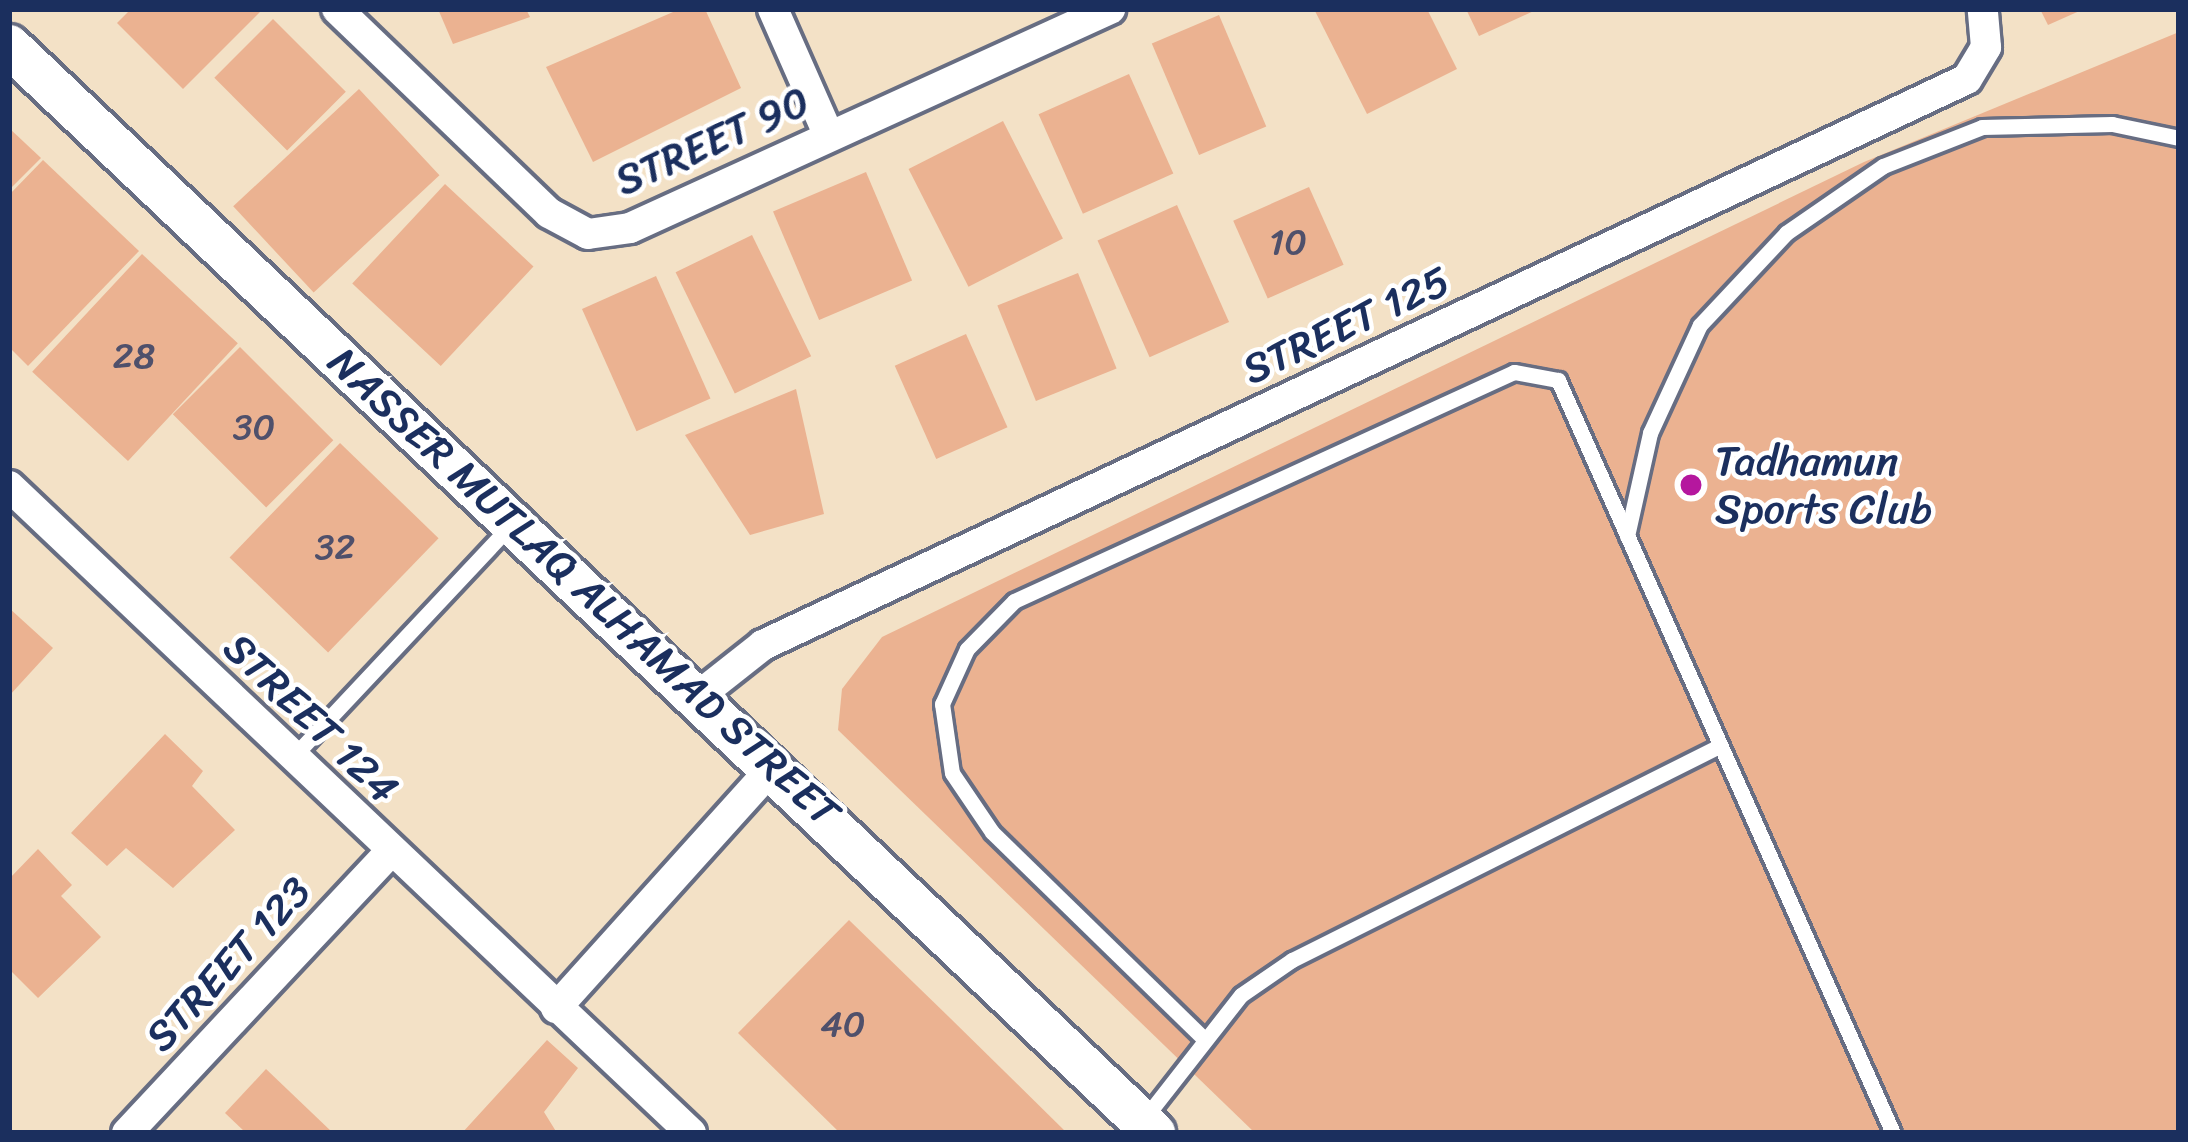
<!DOCTYPE html>
<style>
body{margin:0}
#map{position:relative;width:2188px;height:1142px;overflow:hidden;background:#f3e1c6;font-family:Sriracha,sans-serif}
div>[style]{position:absolute}
.building>*{inset:0;background:#ebb291;transform-origin:0 0}
.roads{filter:drop-shadow(3px 0 #676d82) drop-shadow(-3px 0 #676d82) drop-shadow(0 3px #676d82) drop-shadow(0 -3px #676d82)}
.lane>*{height:15px;margin:-7.5px;padding:0 7.5px;transform-origin:7.5px;border-radius:7.5px;background:#fff}
.street>*{height:30px;margin:-15px;padding:0 15px;transform-origin:15px;border-radius:15px;background:#fff}
.secondary>*{height:42px;margin:-21px;padding:0 21px;transform-origin:21px;border-radius:21px;background:#fff}
.dots>*{width:33px;height:33px;translate:-50% -50%;box-sizing:border-box;border:6px solid #fff;border-radius:50%}
span{translate:-50% -50%;white-space:nowrap;text-align:center;line-height:1.15;-webkit-text-stroke:9px #fff;paint-order:stroke}
.number-label{font-size:36px;color:#4f506b}
.number-label span{-webkit-text-stroke-width:0}
.street-label{font-size:42px;color:#1b2f5e}
.poi-label{font-size:42px;color:#1b2f5e}
.left{translate:0 -50%;text-align:left}
.frame{position:absolute;inset:0;border:12px solid #1b2f5e;pointer-events:none}
</style>
<div id="map">
<div class="building">
<i style="clip-path:polygon(131px 9px,263px 9px,183px 89px,117px 23px)"></i>
<i style="clip-path:polygon(438px 9px,526px 9px,530px 17px,453px 44px)"></i>
<i style="clip-path:polygon(680px 9px,705px 9px,741px 88px,593px 162px,546px 67px)"></i>
<i style="clip-path:polygon(1314px 9px,1427px 9px,1457px 69px,1367px 114px)"></i>
<i style="clip-path:polygon(1466px 9px,1538px 9px,1479px 36px)"></i>
<i style="clip-path:polygon(2040px 9px,2084px 9px,2048px 25px)"></i>
<i style="left:1219px;top:15px;width:121px;height:73px;rotate:67deg"></i>
<i style="left:273px;top:19px;width:103px;height:83px;rotate:45deg"></i>
<i style="clip-path:polygon(2179px 32px,2179px 1133px,1255px 1133px,838px 730px,842px 689px,882px 637px,1864px 162px)"></i>
<i style="left:1129px;top:74px;width:109px;height:99px;rotate:66deg"></i>
<i style="left:359px;top:89px;width:118px;height:172px;rotate:47deg"></i>
<i style="left:1003px;top:121px;width:132px;height:106px;rotate:63deg"></i>
<i style="clip-path:polygon(9px 128px,41px 158px,9px 190px)"></i>
<i style="clip-path:polygon(43px 160px,139px 251px,28px 366px,9px 347px,9px 195px)"></i>
<i style="left:866px;top:172px;width:118px;height:101px;rotate:67deg"></i>
<i style="left:445px;top:184px;width:121px;height:136px;rotate:43deg"></i>
<i style="left:1309px;top:187px;width:85px;height:83px;rotate:66deg"></i>
<i style="left:1177px;top:205px;width:128px;height:87px;rotate:66deg"></i>
<i style="left:752px;top:235px;width:135px;height:85px;rotate:64deg"></i>
<i style="left:142px;top:254px;width:131px;height:161px;rotate:43deg"></i>
<i style="left:1078px;top:273px;width:103px;height:87px;rotate:68deg"></i>
<i style="left:656px;top:276px;width:134px;height:81px;rotate:66deg"></i>
<i style="left:966px;top:334px;width:102px;height:78px;rotate:66deg"></i>
<i style="left:240px;top:347px;width:132px;height:95px;rotate:45deg"></i>
<i style="clip-path:polygon(796px 389px,824px 514px,750px 535px,685px 435px)"></i>
<i style="left:340px;top:443px;width:137px;height:159px;rotate:44deg"></i>
<i style="clip-path:polygon(9px 608px,53px 648px,9px 696px)"></i>
<i style="clip-path:polygon(165px 734px,203px 771px,192px 786px,235px 830px,173px 888px,126px 848px,107px 866px,71px 833px)"></i>
<i style="clip-path:polygon(38px 849px,72px 885px,61px 896px,101px 937px,38px 998px,9px 969px,9px 879px)"></i>
<i style="clip-path:polygon(849px 920px,949px 1017px,1067px 1133px,840px 1133px,738px 1033px)"></i>
<i style="clip-path:polygon(547px 1040px,578px 1068px,544px 1112px,557px 1133px,462px 1133px)"></i>
<i style="clip-path:polygon(266px 1069px,333px 1133px,246px 1133px,225px 1113px)"></i>
</div>
<div class="roads">
<div class="lane">
<i style="left:1627px;top:536px;width:106px;rotate:-77.4deg"></i>
<i style="left:1650px;top:433px;width:119px;rotate:-65.2deg"></i>
<i style="left:1700px;top:325px;width:126px;rotate:-46.9deg"></i>
<i style="left:1786px;top:233px;width:118px;rotate:-34.6deg"></i>
<i style="left:1883px;top:166px;width:106px;rotate:-21.5deg"></i>
<i style="left:1982px;top:127px;width:130px;rotate:-1.3deg"></i>
<i style="left:2112px;top:124px;width:68px;rotate:11.8deg"></i>
<i style="left:292px;top:758px;width:317px;rotate:-46.8deg"></i>
<i style="left:1202px;top:1037px;width:293px;rotate:-135.7deg"></i>
<i style="left:992px;top:832px;width:71px;rotate:-124.1deg"></i>
<i style="left:952px;top:773px;width:70px;rotate:-98.2deg"></i>
<i style="left:942px;top:704px;width:60px;rotate:-65.6deg"></i>
<i style="left:967px;top:649px;width:67px;rotate:-45.6deg"></i>
<i style="left:1014px;top:601px;width:550px;rotate:-24.61deg"></i>
<i style="left:1514px;top:372px;width:45px;rotate:10.3deg"></i>
<i style="left:1558px;top:380px;width:824px;rotate:66.02deg"></i>
<i style="left:1144px;top:1119px;width:157px;rotate:-52deg"></i>
<i style="left:1241px;top:995px;width:62px;rotate:-34.5deg"></i>
<i style="left:1292px;top:960px;width:479px;rotate:-26.6deg"></i>
</div>
<div class="street">
<i style="left:337px;top:9px;width:294px;rotate:43.9deg"></i>
<i style="left:549px;top:213px;width:44px;rotate:28.3deg"></i>
<i style="left:588px;top:234px;width:42px;rotate:-8.1deg"></i>
<i style="left:630px;top:228px;width:528px;rotate:-24.52deg"></i>
<i style="left:773px;top:9px;width:139px;rotate:66.2deg"></i>
<i style="left:9px;top:486px;width:940px;rotate:43.49deg"></i>
<i style="left:701px;top:694px;width:79px;rotate:-38.3deg"></i>
<i style="left:763px;top:645px;width:1330px;rotate:-25.18deg"></i>
<i style="left:1967px;top:79px;width:37px;rotate:-59deg"></i>
<i style="left:1986px;top:47px;width:38px;rotate:-95deg"></i>
<i style="left:556px;top:1008px;width:326px;rotate:-48deg"></i>
<i style="left:127px;top:1133px;width:385px;rotate:-46.9deg"></i>
</div>
<div class="secondary">
<i style="left:9px;top:46px;width:1579px;rotate:43.51deg"></i>
</div>
</div>
<div class="dots">
<i style="left:1691px;top:485px;background:#b5179e"></i>
</div>
<div class="number-label">
<span style="left:1288px;top:243px">10</span>
<span style="left:134px;top:357px">28</span>
<span style="left:254px;top:428px">30</span>
<span style="left:335px;top:548px">32</span>
<span style="left:843px;top:1025px">40</span>
</div>
<div class="street-label">
<span style="left:712px;top:141px;rotate:-24deg">STREET 90</span>
<span style="left:1346px;top:325px;rotate:-25deg">STREET 125</span>
<span style="left:584px;top:587px;rotate:43deg">NASSER MUTLAQ ALHAMAD STREET</span>
<span style="left:311px;top:718px;rotate:44deg">STREET 124</span>
<span style="left:228px;top:964px;rotate:-47deg">STREET 123</span>
</div>
<div class="poi-label">
<span class="left" style="left:1715px;top:485px">Tadhamun<br>Sports Club</span>
</div>
<div class="frame"></div>
</div>
